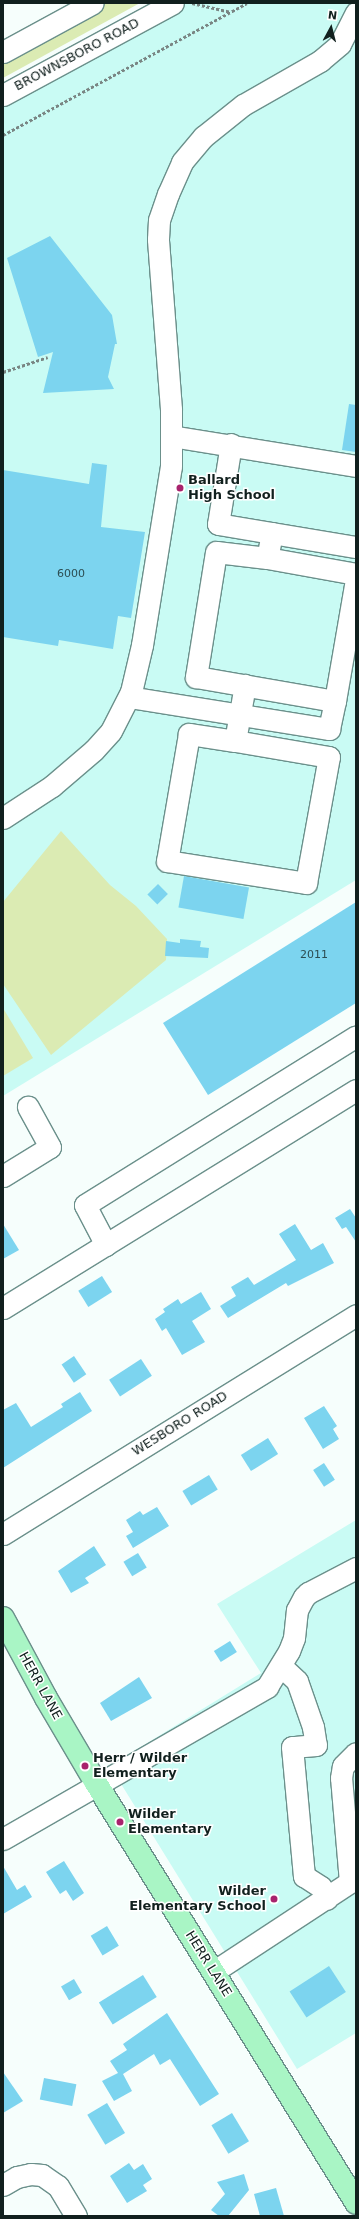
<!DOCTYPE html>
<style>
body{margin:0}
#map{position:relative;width:359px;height:2219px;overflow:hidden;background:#f6fefc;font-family:"DejaVu Sans",sans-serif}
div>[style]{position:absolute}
.built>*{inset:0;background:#c9fbf4}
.green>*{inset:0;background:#dbebb3}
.building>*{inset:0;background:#7cd4ef;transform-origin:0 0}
.path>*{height:2.5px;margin-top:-1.25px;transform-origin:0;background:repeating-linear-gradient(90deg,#798583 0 3px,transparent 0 5px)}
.roads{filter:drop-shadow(1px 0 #6b908b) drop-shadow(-1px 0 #6b908b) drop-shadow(0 1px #6b908b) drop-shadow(0 -1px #6b908b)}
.minor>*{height:21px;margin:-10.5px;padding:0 10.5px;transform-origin:10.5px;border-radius:10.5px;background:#fff}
.major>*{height:22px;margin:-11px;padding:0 11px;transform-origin:11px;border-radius:11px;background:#a9f5c5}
.dots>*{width:11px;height:11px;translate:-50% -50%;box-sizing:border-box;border:2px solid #fff;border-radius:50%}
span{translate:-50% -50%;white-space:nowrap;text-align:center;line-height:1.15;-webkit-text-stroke:3px #fff;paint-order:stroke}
.number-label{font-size:11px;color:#2c4d52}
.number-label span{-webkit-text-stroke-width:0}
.street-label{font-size:13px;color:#11201e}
.poi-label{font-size:13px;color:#11201e;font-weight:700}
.left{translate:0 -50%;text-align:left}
.right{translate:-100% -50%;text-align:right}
.frame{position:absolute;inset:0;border:4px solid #11201e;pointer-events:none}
.north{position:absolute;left:311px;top:8px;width:40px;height:40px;-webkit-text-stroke:3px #fff;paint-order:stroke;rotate:7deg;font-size:11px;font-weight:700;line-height:16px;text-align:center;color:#11201e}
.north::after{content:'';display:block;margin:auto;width:14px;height:18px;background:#11201e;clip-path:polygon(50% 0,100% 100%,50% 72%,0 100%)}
</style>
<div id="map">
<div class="built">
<i style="clip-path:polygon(174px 3px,356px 3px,356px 880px,3px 1096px,3px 95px)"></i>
<i style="clip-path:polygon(356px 1520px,356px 2033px,297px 2069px,110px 1766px,261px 1673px,217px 1604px)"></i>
</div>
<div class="green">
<i style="clip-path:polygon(98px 3px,140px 3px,3px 78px,3px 56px)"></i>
<i style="clip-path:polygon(61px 831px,110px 885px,136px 906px,167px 939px,166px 960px,51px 1055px,3px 984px,3px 902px)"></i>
<i style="clip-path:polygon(3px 1008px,33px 1058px,3px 1076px)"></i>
</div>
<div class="building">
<i style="clip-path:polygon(50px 236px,112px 315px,117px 344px,115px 344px,108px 377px,114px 389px,43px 393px,53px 352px,38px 357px,7px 258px)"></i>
<i style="clip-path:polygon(349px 404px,356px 405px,356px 452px,342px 450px)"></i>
<i style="clip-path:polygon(92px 463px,107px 465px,101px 527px,145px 532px,131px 618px,118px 616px,113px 649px,59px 640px,58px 646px,3px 637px,3px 470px,89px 484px)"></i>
<i style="left:184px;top:876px;width:66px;height:32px;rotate:10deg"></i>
<i style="left:158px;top:884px;width:14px;height:15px;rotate:45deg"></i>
<i style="clip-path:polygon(356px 902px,356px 1003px,208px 1095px,163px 1023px)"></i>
<i style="clip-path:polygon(180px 939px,201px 941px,200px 947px,209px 948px,208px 958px,165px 956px,166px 941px,180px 943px)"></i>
<i style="clip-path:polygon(350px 1209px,356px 1218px,356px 1242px,346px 1227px,342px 1229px,335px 1218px)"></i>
<i style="clip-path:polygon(3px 1224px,19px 1250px,3px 1259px)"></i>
<i style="clip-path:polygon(295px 1224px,311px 1250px,323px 1243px,334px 1263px,288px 1286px,286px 1283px,228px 1318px,220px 1306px,236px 1296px,231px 1287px,248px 1277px,254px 1285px,296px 1260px,279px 1234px)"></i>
<i style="left:102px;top:1276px;width:19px;height:28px;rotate:58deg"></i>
<i style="clip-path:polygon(201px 1292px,211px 1309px,192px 1321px,205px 1342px,182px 1355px,166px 1328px,162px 1331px,155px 1319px,165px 1312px,163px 1309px,178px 1299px,181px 1304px)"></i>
<i style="left:74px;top:1356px;width:22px;height:15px;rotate:56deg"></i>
<i style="left:141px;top:1359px;width:20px;height:38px;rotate:57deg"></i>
<i style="clip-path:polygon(80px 1392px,92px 1411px,3px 1468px,3px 1410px,16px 1403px,31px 1427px,63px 1407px,61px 1404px)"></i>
<i style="clip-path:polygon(324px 1406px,337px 1426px,333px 1429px,339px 1439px,323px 1449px,304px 1418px)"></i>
<i style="left:268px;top:1438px;width:19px;height:32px;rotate:58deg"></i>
<i style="left:324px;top:1463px;width:20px;height:13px;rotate:57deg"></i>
<i style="left:209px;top:1475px;width:17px;height:31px;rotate:59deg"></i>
<i style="clip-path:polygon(157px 1507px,169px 1526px,133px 1548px,126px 1536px,133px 1532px,126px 1520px,140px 1511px,143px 1515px)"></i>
<i style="clip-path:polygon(94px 1546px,106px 1565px,85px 1578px,89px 1583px,71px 1593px,58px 1571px)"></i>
<i style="left:138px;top:1553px;width:17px;height:17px;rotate:59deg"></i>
<i style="left:230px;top:1641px;width:13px;height:19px;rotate:58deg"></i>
<i style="clip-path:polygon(139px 1677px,152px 1698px,111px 1721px,100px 1703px)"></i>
<i style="clip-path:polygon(64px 1861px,84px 1893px,73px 1901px,66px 1890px,60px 1894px,46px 1872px)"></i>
<i style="clip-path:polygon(3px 1866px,17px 1890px,25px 1885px,32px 1897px,3px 1914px)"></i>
<i style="left:107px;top:1926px;width:23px;height:19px;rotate:59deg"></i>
<i style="left:329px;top:1966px;width:31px;height:47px;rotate:57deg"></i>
<i style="left:143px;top:1975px;width:26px;height:52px;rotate:58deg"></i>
<i style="left:74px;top:1979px;width:16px;height:15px;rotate:60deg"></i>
<i style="clip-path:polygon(167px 2013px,219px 2094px,200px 2106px,170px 2059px,160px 2065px,154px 2054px,123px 2074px,132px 2091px,114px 2101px,102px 2081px,118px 2073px,110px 2061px,127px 2050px,123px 2044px)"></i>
<i style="clip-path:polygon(3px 2072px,23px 2101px,3px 2113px)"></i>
<i style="left:44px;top:2078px;width:33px;height:22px;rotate:11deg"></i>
<i style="left:107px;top:2103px;width:35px;height:23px;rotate:59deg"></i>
<i style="left:232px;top:2113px;width:33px;height:24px;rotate:59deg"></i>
<i style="clip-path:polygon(129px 2163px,134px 2170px,143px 2164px,152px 2179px,143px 2185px,147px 2191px,127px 2203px,110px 2176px)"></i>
<i style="clip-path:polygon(244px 2174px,249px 2190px,228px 2216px,219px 2216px,211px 2210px,225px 2194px,217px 2182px)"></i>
<i style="clip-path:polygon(276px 2188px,284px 2216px,260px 2216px,254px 2194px)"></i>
</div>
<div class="path">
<i style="left:192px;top:3px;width:40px;rotate:13deg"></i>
<i style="left:3px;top:135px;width:277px;rotate:-28.4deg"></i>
<i style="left:3px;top:372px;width:47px;rotate:-18.4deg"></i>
</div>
<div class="roads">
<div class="minor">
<i style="left:3px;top:52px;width:102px;rotate:-28.6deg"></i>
<i style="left:3px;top:95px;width:193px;rotate:-28.4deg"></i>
<i style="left:171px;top:436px;width:187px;rotate:9.2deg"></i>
<i style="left:231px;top:444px;width:81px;rotate:99.2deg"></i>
<i style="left:218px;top:524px;width:140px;rotate:9.5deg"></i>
<i style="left:272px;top:533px;width:25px;rotate:101deg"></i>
<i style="left:267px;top:558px;width:51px;rotate:-173.3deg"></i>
<i style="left:216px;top:552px;width:127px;rotate:99.1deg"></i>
<i style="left:196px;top:677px;width:141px;rotate:9.8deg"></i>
<i style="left:335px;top:701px;width:124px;rotate:-80.2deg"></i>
<i style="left:267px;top:558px;width:90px;rotate:10.2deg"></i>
<i style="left:129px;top:697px;width:203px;rotate:9.1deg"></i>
<i style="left:329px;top:729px;width:29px;rotate:-78deg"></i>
<i style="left:235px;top:741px;width:47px;rotate:-171.3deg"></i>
<i style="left:189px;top:734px;width:129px;rotate:99.8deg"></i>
<i style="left:167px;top:861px;width:141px;rotate:9deg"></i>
<i style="left:306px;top:883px;width:128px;rotate:-79.7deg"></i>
<i style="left:329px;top:757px;width:95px;rotate:-170.3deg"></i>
<i style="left:235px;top:741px;width:57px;rotate:-79.9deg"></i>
<i style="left:3px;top:818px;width:59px;rotate:-33.1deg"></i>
<i style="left:52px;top:786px;width:55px;rotate:-40.6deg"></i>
<i style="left:94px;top:750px;width:25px;rotate:-48deg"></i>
<i style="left:111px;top:731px;width:44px;rotate:-62.9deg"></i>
<i style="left:131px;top:692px;width:48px;rotate:-76.8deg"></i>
<i style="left:142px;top:645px;width:181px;rotate:-80.8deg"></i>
<i style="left:171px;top:466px;width:57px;rotate:-90deg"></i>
<i style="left:171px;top:409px;width:170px;rotate:-94.4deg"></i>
<i style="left:158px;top:239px;width:19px;rotate:-87deg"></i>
<i style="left:159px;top:220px;width:28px;rotate:-71deg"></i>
<i style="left:168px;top:194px;width:35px;rotate:-66deg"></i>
<i style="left:182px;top:162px;width:33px;rotate:-50deg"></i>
<i style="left:203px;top:137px;width:51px;rotate:-38.7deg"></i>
<i style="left:243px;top:105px;width:89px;rotate:-29.7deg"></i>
<i style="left:320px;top:61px;width:26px;rotate:-40deg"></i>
<i style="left:340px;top:44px;width:35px;rotate:-63deg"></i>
<i style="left:3px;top:1176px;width:55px;rotate:-31.7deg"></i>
<i style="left:50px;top:1147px;width:46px;rotate:-118.8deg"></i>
<i style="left:106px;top:1245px;width:45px;rotate:-117.7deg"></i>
<i style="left:85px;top:1205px;width:319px;rotate:-31.9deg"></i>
<i style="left:3px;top:1308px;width:415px;rotate:-31.7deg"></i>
<i style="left:3px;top:1534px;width:415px;rotate:-31.8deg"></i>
<i style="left:281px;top:1666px;width:22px;rotate:43deg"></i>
<i style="left:297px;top:1681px;width:49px;rotate:70.8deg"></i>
<i style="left:313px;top:1727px;width:18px;rotate:81deg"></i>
<i style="left:316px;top:1745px;width:24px;rotate:175deg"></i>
<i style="left:292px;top:1747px;width:130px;rotate:84.7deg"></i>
<i style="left:304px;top:1876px;width:20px;rotate:33deg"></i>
<i style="left:321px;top:1887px;width:13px;rotate:63deg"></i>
<i style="left:3px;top:1839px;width:305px;rotate:-29.9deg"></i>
<i style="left:267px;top:1687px;width:42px;rotate:-58.6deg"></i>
<i style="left:289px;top:1651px;width:14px;rotate:-69deg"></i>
<i style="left:294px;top:1638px;width:28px;rotate:-84deg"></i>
<i style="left:297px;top:1610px;width:15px;rotate:-62deg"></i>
<i style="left:304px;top:1597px;width:6px;rotate:-45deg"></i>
<i style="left:308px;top:1593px;width:54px;rotate:-27.5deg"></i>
<i style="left:350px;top:1882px;width:104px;rotate:-94.9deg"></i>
<i style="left:341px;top:1778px;width:12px;rotate:-81deg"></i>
<i style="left:343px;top:1766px;width:18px;rotate:-45deg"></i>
<i style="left:213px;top:1972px;width:171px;rotate:-33.3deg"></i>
<i style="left:3px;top:2185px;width:16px;rotate:-30deg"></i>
<i style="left:17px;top:2177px;width:14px;rotate:-12deg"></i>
<i style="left:31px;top:2174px;width:11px;rotate:5deg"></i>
<i style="left:42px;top:2175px;width:19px;rotate:35deg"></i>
<i style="left:58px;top:2186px;width:35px;rotate:59deg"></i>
</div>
<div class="major">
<i style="left:3px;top:1618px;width:91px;rotate:61.7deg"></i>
<i style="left:46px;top:1698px;width:99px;rotate:59.5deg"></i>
<i style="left:96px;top:1783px;width:494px;rotate:58.2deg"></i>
</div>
</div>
<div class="dots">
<i style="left:180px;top:488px;background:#a8236d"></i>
<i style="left:85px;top:1766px;background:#a8236d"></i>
<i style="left:120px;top:1822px;background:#a8236d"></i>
<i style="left:274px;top:1899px;background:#a8236d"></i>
</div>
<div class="number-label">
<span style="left:71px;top:574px">6000</span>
<span style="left:314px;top:955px">2011</span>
</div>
<div class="street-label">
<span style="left:77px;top:55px;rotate:-28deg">BROWNSBORO ROAD</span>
<span style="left:180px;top:1424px;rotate:-32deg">WESBORO ROAD</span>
<span style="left:40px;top:1686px;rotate:61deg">HERR LANE</span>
<span style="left:208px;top:1964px;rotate:58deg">HERR LANE</span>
</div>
<div class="poi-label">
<span class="left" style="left:188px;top:488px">Ballard<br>High School</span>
<span class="left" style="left:93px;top:1766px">Herr / Wilder<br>Elementary</span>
<span class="left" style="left:128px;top:1822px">Wilder<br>Elementary</span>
<span class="right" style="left:266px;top:1899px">Wilder<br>Elementary School</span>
</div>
<div class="frame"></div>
<div class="north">N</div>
</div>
